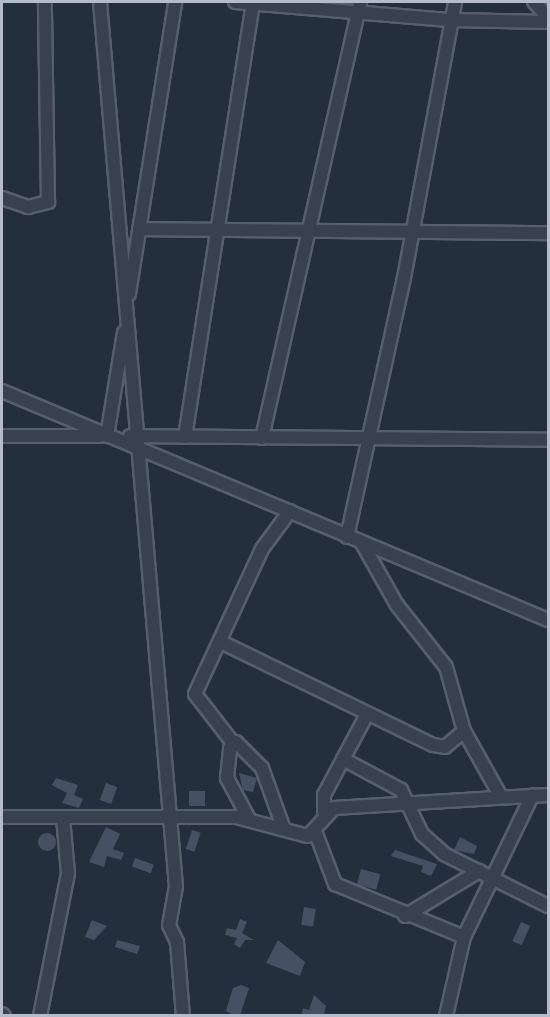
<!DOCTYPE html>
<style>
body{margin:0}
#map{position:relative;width:550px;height:1017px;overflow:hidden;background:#242f3e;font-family:"Roboto Condensed",sans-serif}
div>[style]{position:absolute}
.building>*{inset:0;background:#455162;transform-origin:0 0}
.round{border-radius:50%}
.roads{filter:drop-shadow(2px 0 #565f6c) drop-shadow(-2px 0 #565f6c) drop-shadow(0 2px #565f6c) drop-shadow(0 -2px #565f6c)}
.minor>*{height:12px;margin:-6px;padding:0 6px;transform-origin:6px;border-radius:6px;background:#38414e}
span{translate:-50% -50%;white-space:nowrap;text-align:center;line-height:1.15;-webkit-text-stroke:4.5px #1d2633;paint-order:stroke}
.frame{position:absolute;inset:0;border:3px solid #b4bcc9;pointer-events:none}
</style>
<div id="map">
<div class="building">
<i style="clip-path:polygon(239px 773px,257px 778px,253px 792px,243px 790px)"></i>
<i style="clip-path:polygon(56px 778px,78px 785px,74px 795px,83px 799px,79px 808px,62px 803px,67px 793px,52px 785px)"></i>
<i style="left:106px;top:783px;width:12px;height:18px;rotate:20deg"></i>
<i style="left:189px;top:791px;width:16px;height:15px"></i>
<i style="clip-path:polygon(106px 827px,120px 834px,113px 849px,124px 853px,121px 860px,107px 856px,104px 867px,89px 862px)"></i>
<i style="left:192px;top:830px;width:9px;height:20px;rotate:18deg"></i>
<i class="round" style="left:38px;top:833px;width:18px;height:18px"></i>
<i style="clip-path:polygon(460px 837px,477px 846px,474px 854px,454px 850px)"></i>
<i style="clip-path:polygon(395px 850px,437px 864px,431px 876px,421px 872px,423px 866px,391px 856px)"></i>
<i style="left:135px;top:858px;width:20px;height:9px;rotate:20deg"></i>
<i style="left:361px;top:869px;width:20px;height:16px;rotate:15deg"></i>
<i style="left:304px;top:907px;width:12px;height:18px;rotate:9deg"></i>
<i style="clip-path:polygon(240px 919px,247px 922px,242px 933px,254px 940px,245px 940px,240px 948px,234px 944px,237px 938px,225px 935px,227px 928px,236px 930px)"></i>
<i style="clip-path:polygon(92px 920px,107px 926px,94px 940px,85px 937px)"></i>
<i style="left:521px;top:922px;width:10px;height:21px;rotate:24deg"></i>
<i style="clip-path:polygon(117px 940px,140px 946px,137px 954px,115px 947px)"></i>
<i style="clip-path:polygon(278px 940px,305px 962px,300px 976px,266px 963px)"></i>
<i style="clip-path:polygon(241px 985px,249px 988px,240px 1016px,235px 1016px,226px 1011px,233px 988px)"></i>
<i style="clip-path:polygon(314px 995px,326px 1006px,324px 1014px,301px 1016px,303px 1008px,309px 1010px)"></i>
</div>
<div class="roads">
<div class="minor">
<i style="left:100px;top:2px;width:887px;rotate:85.09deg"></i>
<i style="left:176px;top:886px;width:40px;rotate:100deg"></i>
<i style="left:169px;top:925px;width:19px;rotate:65deg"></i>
<i style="left:177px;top:942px;width:74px;rotate:85.4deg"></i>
<i style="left:235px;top:2px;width:217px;rotate:4.8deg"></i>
<i style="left:451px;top:20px;width:97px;rotate:1.2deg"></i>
<i style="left:534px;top:2px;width:21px;rotate:47deg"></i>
<i style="left:2px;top:198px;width:28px;rotate:19deg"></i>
<i style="left:28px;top:207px;width:21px;rotate:-14deg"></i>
<i style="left:48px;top:202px;width:200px;rotate:-90.9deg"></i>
<i style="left:139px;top:229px;width:409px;rotate:0.6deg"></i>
<i style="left:129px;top:294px;width:296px;rotate:-81deg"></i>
<i style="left:2px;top:391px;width:592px;rotate:22.75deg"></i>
<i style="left:2px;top:436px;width:98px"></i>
<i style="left:107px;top:436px;width:105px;rotate:-80.7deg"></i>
<i style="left:130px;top:436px;width:418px;rotate:0.5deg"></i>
<i style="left:185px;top:437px;width:439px;rotate:-81.1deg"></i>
<i style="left:262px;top:438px;width:447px;rotate:-77.3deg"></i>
<i style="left:347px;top:537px;width:265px;rotate:-77.6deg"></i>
<i style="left:404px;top:278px;width:281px;rotate:-79.5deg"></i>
<i style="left:362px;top:543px;width:71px;rotate:60.6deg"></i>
<i style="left:397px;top:605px;width:79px;rotate:51.7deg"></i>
<i style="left:446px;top:667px;width:66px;rotate:74.3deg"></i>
<i style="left:464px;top:731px;width:76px;rotate:60.7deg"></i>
<i style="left:223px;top:643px;width:233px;rotate:25.9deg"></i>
<i style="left:433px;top:745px;width:12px;rotate:9deg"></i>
<i style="left:445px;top:747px;width:25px;rotate:-40deg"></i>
<i style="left:233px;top:743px;width:62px;rotate:-127.8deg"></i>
<i style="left:195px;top:694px;width:160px;rotate:-65.2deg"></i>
<i style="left:262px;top:549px;width:47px;rotate:-53.6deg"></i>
<i style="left:343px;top:759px;width:66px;rotate:28.1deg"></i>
<i style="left:401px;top:790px;width:49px;rotate:64.5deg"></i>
<i style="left:422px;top:834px;width:30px;rotate:42deg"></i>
<i style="left:444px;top:854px;width:116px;rotate:26.6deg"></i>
<i style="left:324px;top:812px;width:17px;rotate:-90deg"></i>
<i style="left:324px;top:795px;width:92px;rotate:-62deg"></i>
<i style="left:2px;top:817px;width:234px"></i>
<i style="left:236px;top:817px;width:74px;rotate:14.8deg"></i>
<i style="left:308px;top:836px;width:38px;rotate:-47deg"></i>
<i style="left:334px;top:808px;width:214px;rotate:-3.5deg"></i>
<i style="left:249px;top:819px;width:47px;rotate:-118.2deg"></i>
<i style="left:227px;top:778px;width:30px;rotate:-84deg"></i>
<i style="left:230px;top:748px;width:8px;rotate:-45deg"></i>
<i style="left:236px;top:742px;width:37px;rotate:45deg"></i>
<i style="left:262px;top:768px;width:63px;rotate:70.4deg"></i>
<i style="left:315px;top:831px;width:57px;rotate:69.3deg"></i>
<i style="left:335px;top:884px;width:139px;rotate:22.3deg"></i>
<i style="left:405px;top:916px;width:87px;rotate:-31.3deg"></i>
<i style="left:2px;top:1014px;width:3px;rotate:45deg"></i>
<i style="left:40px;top:1016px;width:146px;rotate:-78.9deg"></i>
<i style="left:68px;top:873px;width:55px;rotate:-95.2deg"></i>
<i style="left:446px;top:1016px;width:81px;rotate:-77.2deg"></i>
<i style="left:464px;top:937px;width:157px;rotate:-64.3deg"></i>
</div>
</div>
<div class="frame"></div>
</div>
